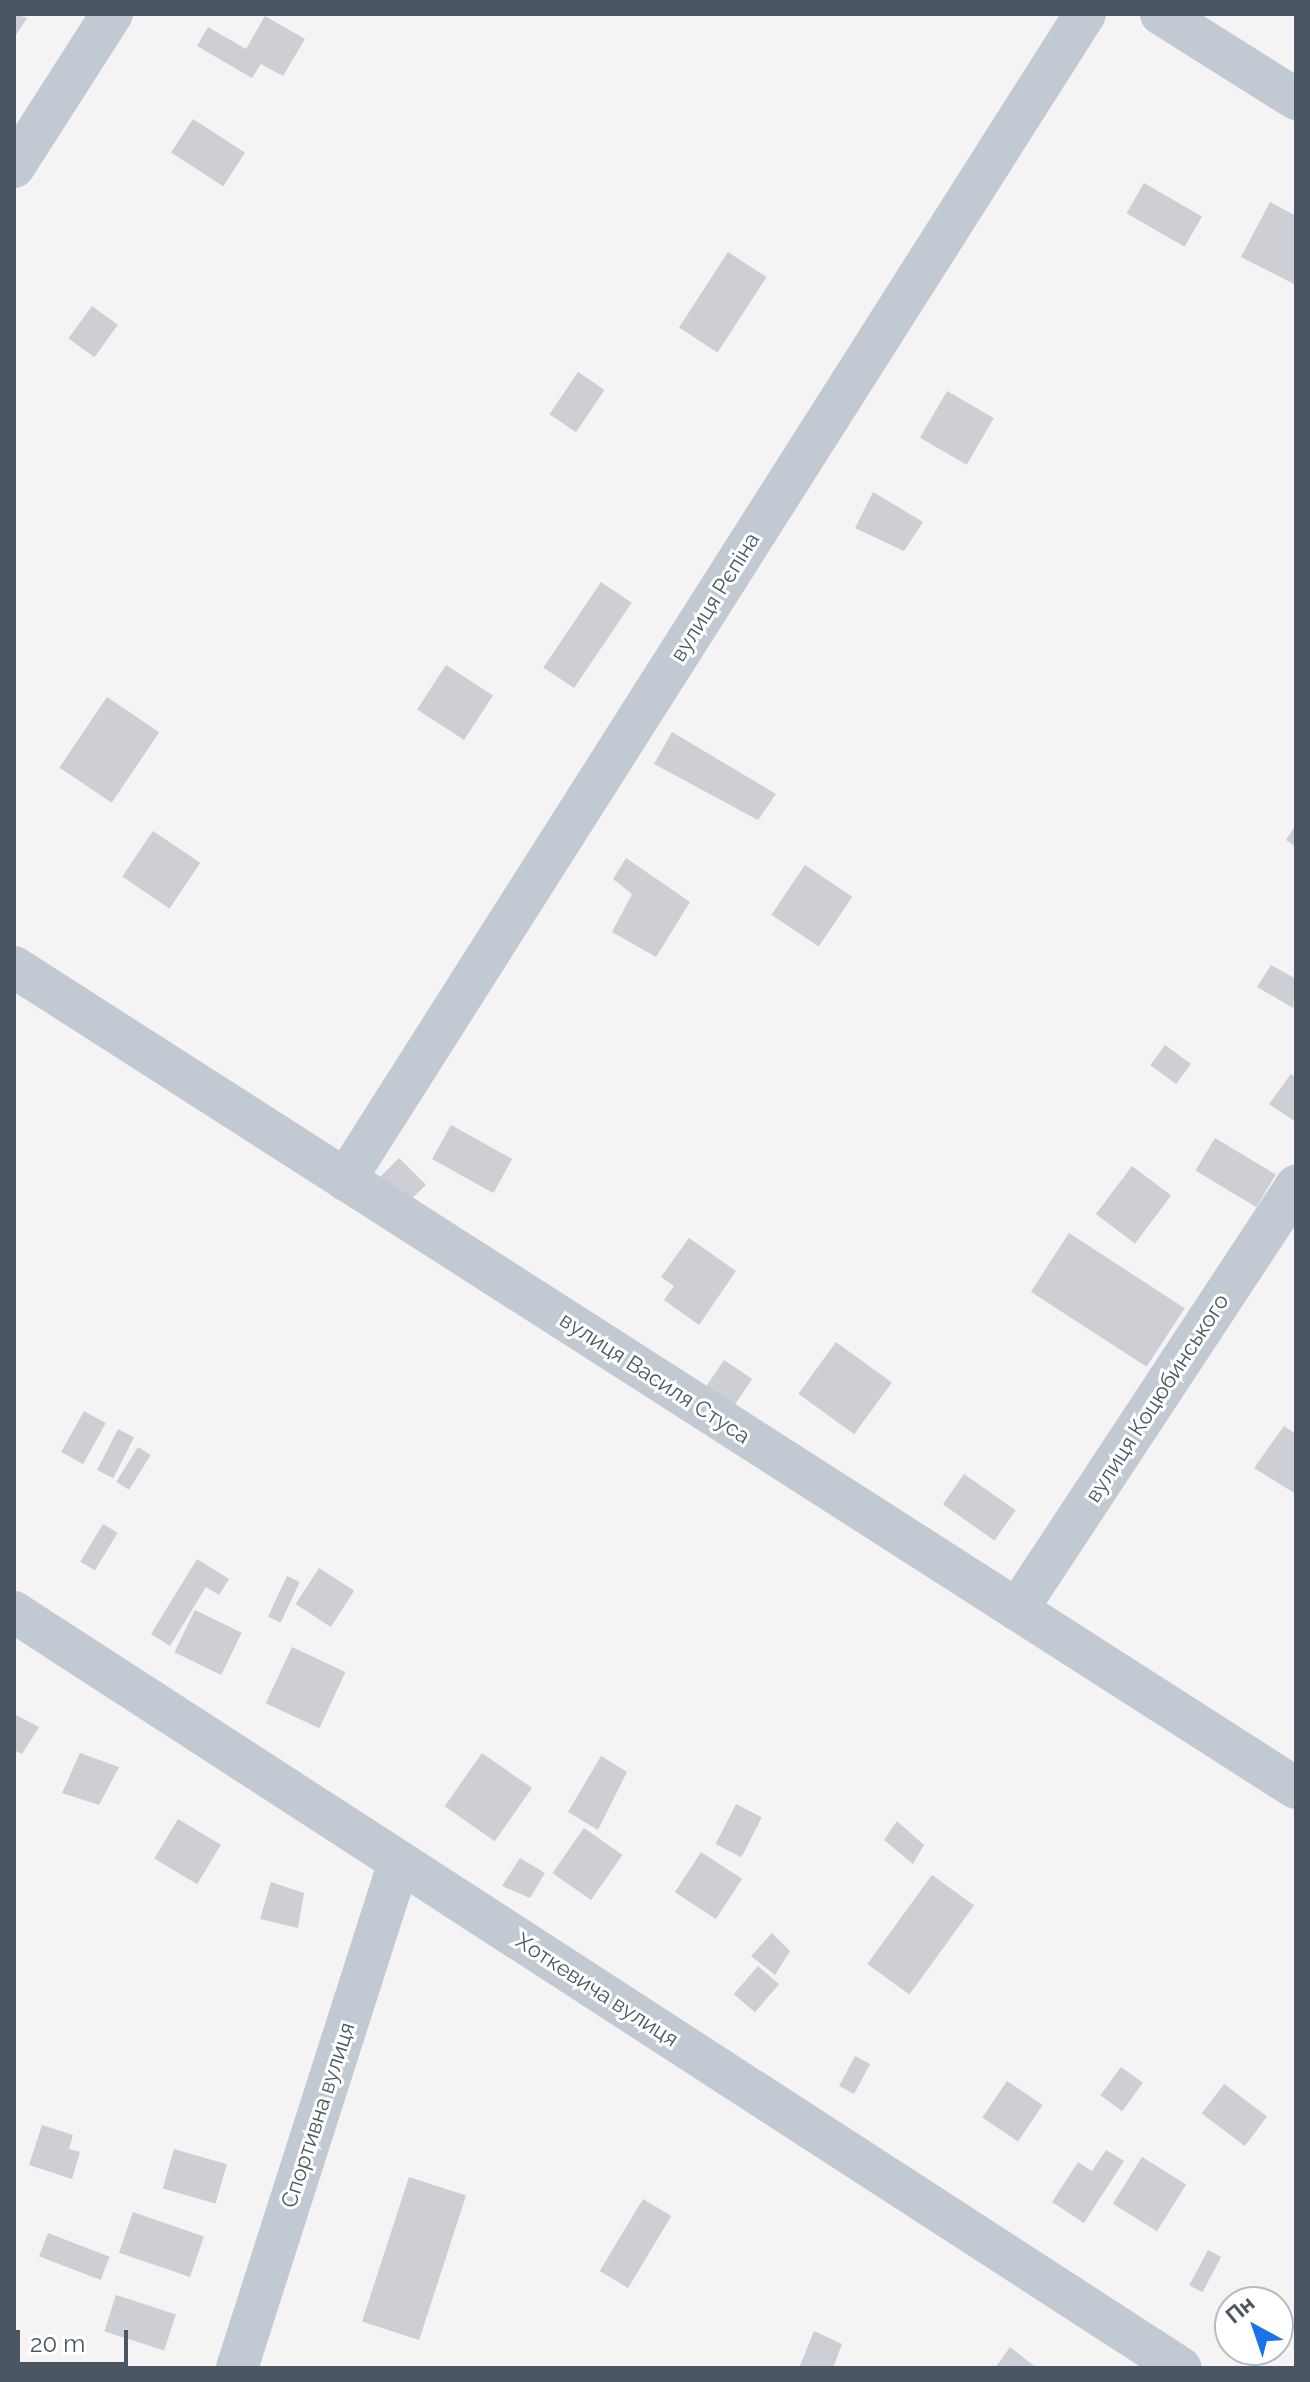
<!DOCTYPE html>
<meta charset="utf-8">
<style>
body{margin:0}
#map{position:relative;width:1310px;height:2382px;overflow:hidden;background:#f5f3f3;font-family:Raleway,sans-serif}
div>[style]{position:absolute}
.building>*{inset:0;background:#cdcfd5;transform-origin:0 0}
.street>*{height:42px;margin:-21px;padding:0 21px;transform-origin:21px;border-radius:21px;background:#c1cad2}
span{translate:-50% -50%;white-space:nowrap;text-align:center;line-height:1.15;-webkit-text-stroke:6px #fff;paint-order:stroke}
.street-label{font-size:22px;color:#4a5661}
.frame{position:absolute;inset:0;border:16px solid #4a5661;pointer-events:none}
.north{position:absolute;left:1214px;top:2286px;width:80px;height:80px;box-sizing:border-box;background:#fff;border:2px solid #b7bbc0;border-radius:50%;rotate:320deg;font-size:22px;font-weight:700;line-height:32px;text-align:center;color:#4a5661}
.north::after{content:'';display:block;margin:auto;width:28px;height:36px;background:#1a73e8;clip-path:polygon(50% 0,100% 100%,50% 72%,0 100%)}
.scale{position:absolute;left:16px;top:2330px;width:112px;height:36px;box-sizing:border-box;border:4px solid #4a5661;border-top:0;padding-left:10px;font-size:24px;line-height:28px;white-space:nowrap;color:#4a5661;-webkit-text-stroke:6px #fff;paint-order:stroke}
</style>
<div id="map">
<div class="building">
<i style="clip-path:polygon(14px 14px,27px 18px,14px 38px)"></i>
<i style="clip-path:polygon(265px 16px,305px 39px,283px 76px,261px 64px,252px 78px,197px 46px,208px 27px,246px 49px)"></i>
<i style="left:193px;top:119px;width:62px;height:40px;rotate:33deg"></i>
<i style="left:1144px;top:183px;width:67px;height:35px;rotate:30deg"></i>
<i style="clip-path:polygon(1270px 202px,1296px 216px,1296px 285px,1241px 257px)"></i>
<i style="left:728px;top:252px;width:46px;height:90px;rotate:33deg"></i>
<i style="left:92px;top:306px;width:32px;height:40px;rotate:36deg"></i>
<i style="left:578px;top:372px;width:32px;height:51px;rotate:34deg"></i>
<i style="left:947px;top:391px;width:54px;height:54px;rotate:30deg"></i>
<i style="clip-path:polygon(873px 492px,923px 522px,904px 551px,855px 528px)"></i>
<i style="left:601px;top:582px;width:37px;height:103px;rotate:34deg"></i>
<i style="left:446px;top:665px;width:56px;height:53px;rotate:33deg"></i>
<i style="left:107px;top:697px;width:63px;height:85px;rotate:34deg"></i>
<i style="clip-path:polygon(672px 732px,776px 794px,758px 820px,654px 764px)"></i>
<i style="clip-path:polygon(1296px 825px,1296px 847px,1286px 840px)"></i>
<i style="left:153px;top:831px;width:57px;height:55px;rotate:34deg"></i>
<i style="clip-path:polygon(626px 858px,690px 902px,656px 957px,612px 932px,632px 894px,613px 879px)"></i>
<i style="left:805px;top:865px;width:57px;height:60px;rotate:34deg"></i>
<i style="clip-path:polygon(1271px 965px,1296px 979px,1293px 1008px,1257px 987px)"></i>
<i style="left:1165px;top:1045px;width:32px;height:25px;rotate:36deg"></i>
<i style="clip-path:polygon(1291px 1074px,1296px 1078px,1296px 1122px,1269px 1104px)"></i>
<i style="left:451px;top:1125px;width:70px;height:39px;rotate:29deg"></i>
<i style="left:1215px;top:1138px;width:71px;height:38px;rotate:31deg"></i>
<i style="left:399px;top:1158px;width:38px;height:36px;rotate:45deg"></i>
<i style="left:1132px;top:1166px;width:49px;height:60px;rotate:37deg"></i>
<i style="left:1069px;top:1233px;width:138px;height:70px;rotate:33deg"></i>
<i style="clip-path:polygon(689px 1238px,736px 1271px,699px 1325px,664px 1300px,674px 1286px,661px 1277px)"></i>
<i style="left:836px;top:1342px;width:69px;height:64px;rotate:36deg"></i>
<i style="left:724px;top:1360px;width:34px;height:42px;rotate:34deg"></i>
<i style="left:84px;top:1411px;width:25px;height:47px;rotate:29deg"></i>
<i style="clip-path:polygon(1284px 1426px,1296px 1434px,1296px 1494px,1254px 1468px)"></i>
<i style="left:118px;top:1429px;width:18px;height:46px;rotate:27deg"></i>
<i style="left:138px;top:1447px;width:15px;height:41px;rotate:32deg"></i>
<i style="left:964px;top:1474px;width:63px;height:37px;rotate:35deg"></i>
<i style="left:103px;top:1524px;width:17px;height:44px;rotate:31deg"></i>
<i style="clip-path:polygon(197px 1559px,229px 1579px,219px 1595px,206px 1587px,170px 1646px,151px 1634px)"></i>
<i style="left:319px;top:1568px;width:42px;height:43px;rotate:33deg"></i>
<i style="left:287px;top:1576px;width:14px;height:45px;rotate:25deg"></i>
<i style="left:195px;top:1610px;width:52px;height:47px;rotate:26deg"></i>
<i style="left:292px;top:1647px;width:59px;height:62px;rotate:25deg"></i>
<i style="clip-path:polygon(14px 1714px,39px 1727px,22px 1754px,14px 1750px)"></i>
<i style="clip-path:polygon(80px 1753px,119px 1767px,99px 1805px,62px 1793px)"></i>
<i style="left:482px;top:1753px;width:61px;height:65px;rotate:35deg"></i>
<i style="clip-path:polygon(601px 1756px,627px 1772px,598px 1830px,568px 1812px)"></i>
<i style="left:736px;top:1804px;width:29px;height:45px;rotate:27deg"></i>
<i style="left:178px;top:1819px;width:50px;height:46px;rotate:31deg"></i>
<i style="clip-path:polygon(897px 1821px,924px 1845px,913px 1864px,884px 1840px)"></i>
<i style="left:584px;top:1828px;width:47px;height:55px;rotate:35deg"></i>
<i style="left:701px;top:1852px;width:49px;height:48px;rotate:33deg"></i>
<i style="clip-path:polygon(520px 1858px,545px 1873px,530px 1898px,502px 1886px)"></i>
<i style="left:932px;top:1875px;width:52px;height:110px;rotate:36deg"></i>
<i style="clip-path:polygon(271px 1882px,304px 1893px,298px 1928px,260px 1919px)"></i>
<i style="clip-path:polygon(772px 1933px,790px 1951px,775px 1975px,751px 1956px)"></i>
<i style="left:758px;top:1966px;width:28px;height:37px;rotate:41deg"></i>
<i style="left:855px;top:2056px;width:17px;height:34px;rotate:28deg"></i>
<i style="left:1121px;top:2067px;width:27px;height:35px;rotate:36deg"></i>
<i style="left:1007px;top:2081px;width:43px;height:44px;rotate:34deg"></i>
<i style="left:1224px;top:2084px;width:54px;height:37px;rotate:37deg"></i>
<i style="clip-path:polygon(42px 2125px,73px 2135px,69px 2149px,80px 2152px,72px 2179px,29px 2165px)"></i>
<i style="left:174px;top:2149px;width:55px;height:41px;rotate:16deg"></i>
<i style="clip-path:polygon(1106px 2150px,1124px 2161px,1084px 2223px,1052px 2202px,1078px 2162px,1092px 2171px)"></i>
<i style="left:1142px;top:2157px;width:52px;height:55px;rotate:32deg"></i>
<i style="left:409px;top:2177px;width:60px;height:152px;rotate:18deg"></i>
<i style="left:643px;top:2199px;width:33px;height:84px;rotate:31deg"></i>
<i style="left:133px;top:2212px;width:75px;height:43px;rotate:19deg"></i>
<i style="left:48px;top:2233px;width:66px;height:25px;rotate:21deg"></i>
<i style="left:1208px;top:2250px;width:15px;height:40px;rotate:28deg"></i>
<i style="left:116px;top:2295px;width:63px;height:38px;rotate:18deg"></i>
<i style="clip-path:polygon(814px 2331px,842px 2344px,833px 2368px,799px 2368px)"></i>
<i style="clip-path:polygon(1010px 2347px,1037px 2368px,995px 2368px)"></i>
</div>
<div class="street">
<i style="left:1161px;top:14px;width:160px;rotate:32.2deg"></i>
<i style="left:14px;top:167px;width:182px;rotate:-57.4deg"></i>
<i style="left:14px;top:967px;width:1522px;rotate:32.64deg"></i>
<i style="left:345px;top:1180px;width:1381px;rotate:-57.6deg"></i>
<i style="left:1017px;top:1610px;width:508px;rotate:-56.65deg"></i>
<i style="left:14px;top:1612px;width:1390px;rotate:32.94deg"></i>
<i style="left:237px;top:2368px;width:531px;rotate:-72.25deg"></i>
</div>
<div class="street-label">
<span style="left:715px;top:597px;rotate:-58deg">вулиця Рєпіна</span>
<span style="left:655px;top:1378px;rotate:33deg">вулиця Василя Стуса</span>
<span style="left:1157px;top:1398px;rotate:-57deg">вулиця Коцюбинського</span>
<span style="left:597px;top:1990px;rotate:33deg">Хоткевича вулиця</span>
<span style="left:318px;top:2115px;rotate:-72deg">Спортивна вулиця</span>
</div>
<div class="frame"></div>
<div class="north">Пн</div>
<div class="scale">20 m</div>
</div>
